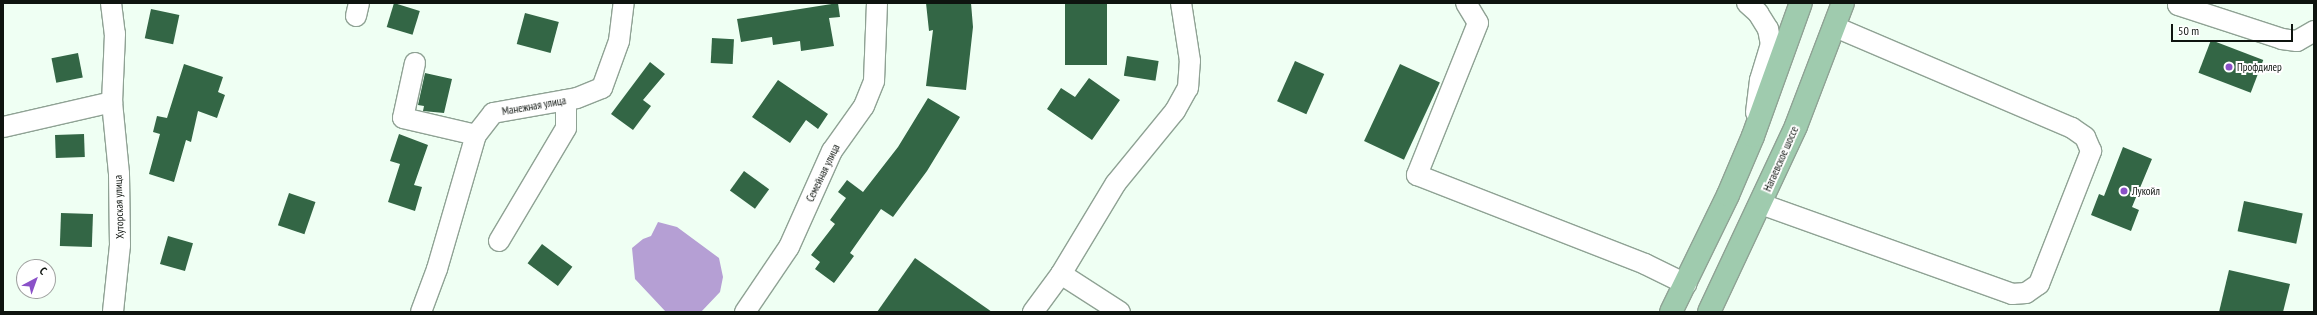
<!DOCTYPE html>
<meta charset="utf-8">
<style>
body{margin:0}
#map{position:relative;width:2317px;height:315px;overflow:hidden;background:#effff3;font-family:"PT Sans Narrow",sans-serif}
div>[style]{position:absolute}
.water>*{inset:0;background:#b59fd4}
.building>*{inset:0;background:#336645;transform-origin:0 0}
.roads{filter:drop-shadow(1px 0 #8fa294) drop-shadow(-1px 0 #8fa294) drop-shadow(0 1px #8fa294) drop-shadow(0 -1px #8fa294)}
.minor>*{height:20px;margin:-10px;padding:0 10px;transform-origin:10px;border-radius:10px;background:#fff}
.major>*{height:22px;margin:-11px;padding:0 11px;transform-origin:11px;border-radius:11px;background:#9fcbae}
.dots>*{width:11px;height:11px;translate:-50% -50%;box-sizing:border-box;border:2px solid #fff;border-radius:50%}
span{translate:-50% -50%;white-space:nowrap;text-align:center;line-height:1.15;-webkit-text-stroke:4px #fff;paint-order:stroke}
.poi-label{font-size:11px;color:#0e140f}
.left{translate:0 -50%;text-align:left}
.street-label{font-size:11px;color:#0e140f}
.frame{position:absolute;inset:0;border:4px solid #0e140f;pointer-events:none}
.north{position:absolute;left:16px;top:259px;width:40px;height:40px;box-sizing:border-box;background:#fff;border:1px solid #9fa19f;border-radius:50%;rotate:41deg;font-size:11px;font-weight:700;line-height:16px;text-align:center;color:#0e140f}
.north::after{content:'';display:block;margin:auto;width:14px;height:18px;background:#8a51c8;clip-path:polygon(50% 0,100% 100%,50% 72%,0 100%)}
.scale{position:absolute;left:2171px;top:24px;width:122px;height:18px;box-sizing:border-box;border:2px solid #0e140f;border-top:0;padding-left:5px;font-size:12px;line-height:14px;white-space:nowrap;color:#0e140f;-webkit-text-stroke:3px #fff;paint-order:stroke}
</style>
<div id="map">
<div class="water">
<i style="clip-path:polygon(658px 222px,677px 227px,719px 258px,723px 277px,720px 292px,701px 312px,666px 312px,635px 279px,632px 248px,643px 239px,651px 236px)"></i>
</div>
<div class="building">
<i style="left:394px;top:3px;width:27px;height:25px;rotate:17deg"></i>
<i style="clip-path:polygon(838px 3px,840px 17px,829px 18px,834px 46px,801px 51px,800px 41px,773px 45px,772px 37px,741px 42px,737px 19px)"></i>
<i style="clip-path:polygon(926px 3px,971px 3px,973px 27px,966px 90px,926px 86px,933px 30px,929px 31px)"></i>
<i style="left:1065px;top:3px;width:42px;height:62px"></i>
<i style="left:151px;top:9px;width:29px;height:30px;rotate:12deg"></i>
<i style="left:525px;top:13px;width:35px;height:32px;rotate:15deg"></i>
<i style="left:712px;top:38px;width:22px;height:25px;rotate:3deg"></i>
<i style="left:2211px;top:40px;width:56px;height:35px;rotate:21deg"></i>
<i style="left:78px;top:53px;width:25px;height:27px;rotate:79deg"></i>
<i style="left:1127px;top:56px;width:32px;height:20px;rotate:9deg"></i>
<i style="left:1295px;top:61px;width:32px;height:44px;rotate:24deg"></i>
<i style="clip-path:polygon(650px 62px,665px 74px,643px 100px,651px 106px,633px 130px,611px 114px)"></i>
<i style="clip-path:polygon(184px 64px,223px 77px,218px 92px,225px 95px,217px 118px,198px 111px,191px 142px,186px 140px,174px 182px,149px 174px,160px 134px,153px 132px,157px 116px,167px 118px)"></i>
<i style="left:1400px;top:64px;width:44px;height:85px;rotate:25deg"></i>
<i style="clip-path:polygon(425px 73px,452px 79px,444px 113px,423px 111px,424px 106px,418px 105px)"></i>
<i style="clip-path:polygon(1089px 78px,1120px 100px,1092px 140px,1047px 109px,1061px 88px,1075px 97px)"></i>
<i style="clip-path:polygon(778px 80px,828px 114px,818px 129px,806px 120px,790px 143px,752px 117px)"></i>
<i style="clip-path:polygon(928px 98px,960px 117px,927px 171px,893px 217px,881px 209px,850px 253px,854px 256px,834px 283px,815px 269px,820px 262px,811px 255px,835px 224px,830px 220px,846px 198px,838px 192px,847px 180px,863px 192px,898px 147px)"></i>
<i style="left:84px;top:134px;width:23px;height:29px;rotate:88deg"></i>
<i style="clip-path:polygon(399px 134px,428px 145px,414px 185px,422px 187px,415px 211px,388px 202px,400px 164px,390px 161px)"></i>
<i style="clip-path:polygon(2123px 147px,2152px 159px,2132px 207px,2139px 210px,2131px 231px,2091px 215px,2099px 194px,2104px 196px)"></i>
<i style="left:744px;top:171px;width:31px;height:24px;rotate:36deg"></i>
<i style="left:289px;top:193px;width:28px;height:34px;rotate:19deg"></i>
<i style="left:2244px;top:201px;width:60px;height:31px;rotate:12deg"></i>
<i style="left:61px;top:213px;width:32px;height:33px;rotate:2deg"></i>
<i style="left:168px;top:236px;width:26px;height:29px;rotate:16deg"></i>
<i style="left:542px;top:244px;width:38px;height:24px;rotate:37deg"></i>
<i style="clip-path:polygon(915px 258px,992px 312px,877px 312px)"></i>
<i style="clip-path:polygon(2229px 270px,2290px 284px,2283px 312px,2219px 312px)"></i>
</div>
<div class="roads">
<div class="minor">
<i style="left:111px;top:3px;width:31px;rotate:83deg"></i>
<i style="left:115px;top:34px;width:68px;rotate:92.5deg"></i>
<i style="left:112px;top:102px;width:72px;rotate:84.4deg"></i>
<i style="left:119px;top:174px;width:71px;rotate:89.2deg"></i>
<i style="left:120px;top:245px;width:67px;rotate:96deg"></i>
<i style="left:1466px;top:3px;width:23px;rotate:59deg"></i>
<i style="left:1478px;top:23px;width:164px;rotate:111.9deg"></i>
<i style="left:1417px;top:175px;width:245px;rotate:21.3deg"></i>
<i style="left:1645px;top:264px;width:46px;rotate:26deg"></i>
<i style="left:1747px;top:3px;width:15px;rotate:42deg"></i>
<i style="left:1758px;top:13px;width:19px;rotate:58deg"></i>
<i style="left:1768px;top:29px;width:15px;rotate:79deg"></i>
<i style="left:1771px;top:44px;width:38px;rotate:107deg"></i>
<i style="left:1760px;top:80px;width:33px;rotate:97deg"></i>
<i style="left:2179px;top:3px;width:2px;rotate:117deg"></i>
<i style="left:2178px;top:5px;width:109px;rotate:18.1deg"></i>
<i style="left:2282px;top:39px;width:15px;rotate:8deg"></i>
<i style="left:2297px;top:41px;width:20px;rotate:-30deg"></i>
<i style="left:356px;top:16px;width:13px;rotate:-77deg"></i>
<i style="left:415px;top:63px;width:56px;rotate:102.3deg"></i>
<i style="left:403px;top:118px;width:75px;rotate:13.1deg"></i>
<i style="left:3px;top:127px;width:112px;rotate:-12.9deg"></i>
<i style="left:1761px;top:204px;width:267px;rotate:19.7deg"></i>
<i style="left:2012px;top:294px;width:14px;rotate:-4deg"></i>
<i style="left:2026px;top:293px;width:16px;rotate:-35deg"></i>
<i style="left:2039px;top:284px;width:143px;rotate:-68.6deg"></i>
<i style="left:2091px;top:151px;width:15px;rotate:-113deg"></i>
<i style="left:2085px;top:137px;width:16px;rotate:-145deg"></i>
<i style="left:2072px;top:128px;width:258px;rotate:-156.9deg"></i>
<i style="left:499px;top:241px;width:131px;rotate:-59.3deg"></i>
<i style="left:566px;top:128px;width:28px;rotate:-90deg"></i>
<i style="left:1061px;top:274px;width:70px;rotate:32.8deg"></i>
<i style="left:421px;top:312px;width:46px;rotate:-69.6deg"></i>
<i style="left:437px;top:269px;width:140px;rotate:-73.8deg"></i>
<i style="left:476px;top:135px;width:28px;rotate:-52deg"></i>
<i style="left:493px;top:113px;width:85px;rotate:-10.1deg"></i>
<i style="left:577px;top:98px;width:27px;rotate:-22deg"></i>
<i style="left:602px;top:88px;width:50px;rotate:-70.1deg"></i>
<i style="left:619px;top:41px;width:38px;rotate:-83deg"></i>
<i style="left:745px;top:312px;width:78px;rotate:-55.9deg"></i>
<i style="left:789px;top:247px;width:105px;rotate:-65.9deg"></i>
<i style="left:832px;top:151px;width:55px;rotate:-54.6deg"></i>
<i style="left:864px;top:106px;width:27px;rotate:-68deg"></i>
<i style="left:874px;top:81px;width:78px;rotate:-87.8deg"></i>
<i style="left:1033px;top:312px;width:47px;rotate:-53.6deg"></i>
<i style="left:1061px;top:274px;width:106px;rotate:-58.9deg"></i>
<i style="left:1116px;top:183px;width:93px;rotate:-50.7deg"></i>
<i style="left:1175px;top:111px;width:26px;rotate:-61deg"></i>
<i style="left:1188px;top:88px;width:27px;rotate:-86deg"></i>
<i style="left:1190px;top:61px;width:59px;rotate:-98.8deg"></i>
</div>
<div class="major">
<i style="left:1671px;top:312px;width:130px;rotate:-64deg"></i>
<i style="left:1728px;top:195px;width:64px;rotate:-67deg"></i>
<i style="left:1753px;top:136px;width:141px;rotate:-70.2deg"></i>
<i style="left:1709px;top:312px;width:205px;rotate:-64.9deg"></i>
<i style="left:1796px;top:126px;width:132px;rotate:-69.1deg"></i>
</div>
</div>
<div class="dots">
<i style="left:2229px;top:67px;background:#8a51c8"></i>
<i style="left:2124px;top:191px;background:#8a51c8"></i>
</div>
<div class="poi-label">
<span class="left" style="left:2237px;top:67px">Профдилер</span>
<span class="left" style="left:2132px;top:191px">Лукойл</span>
</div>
<div class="street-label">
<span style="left:534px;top:106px;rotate:-10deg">Манежная улица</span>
<span style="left:1781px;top:159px;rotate:-66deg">Нагаевское шоссе</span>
<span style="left:823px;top:173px;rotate:-64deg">Семейная улица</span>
<span style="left:119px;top:207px;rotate:-92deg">Хуторская улица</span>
</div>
<div class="frame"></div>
<div class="north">С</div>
<div class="scale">50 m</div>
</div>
